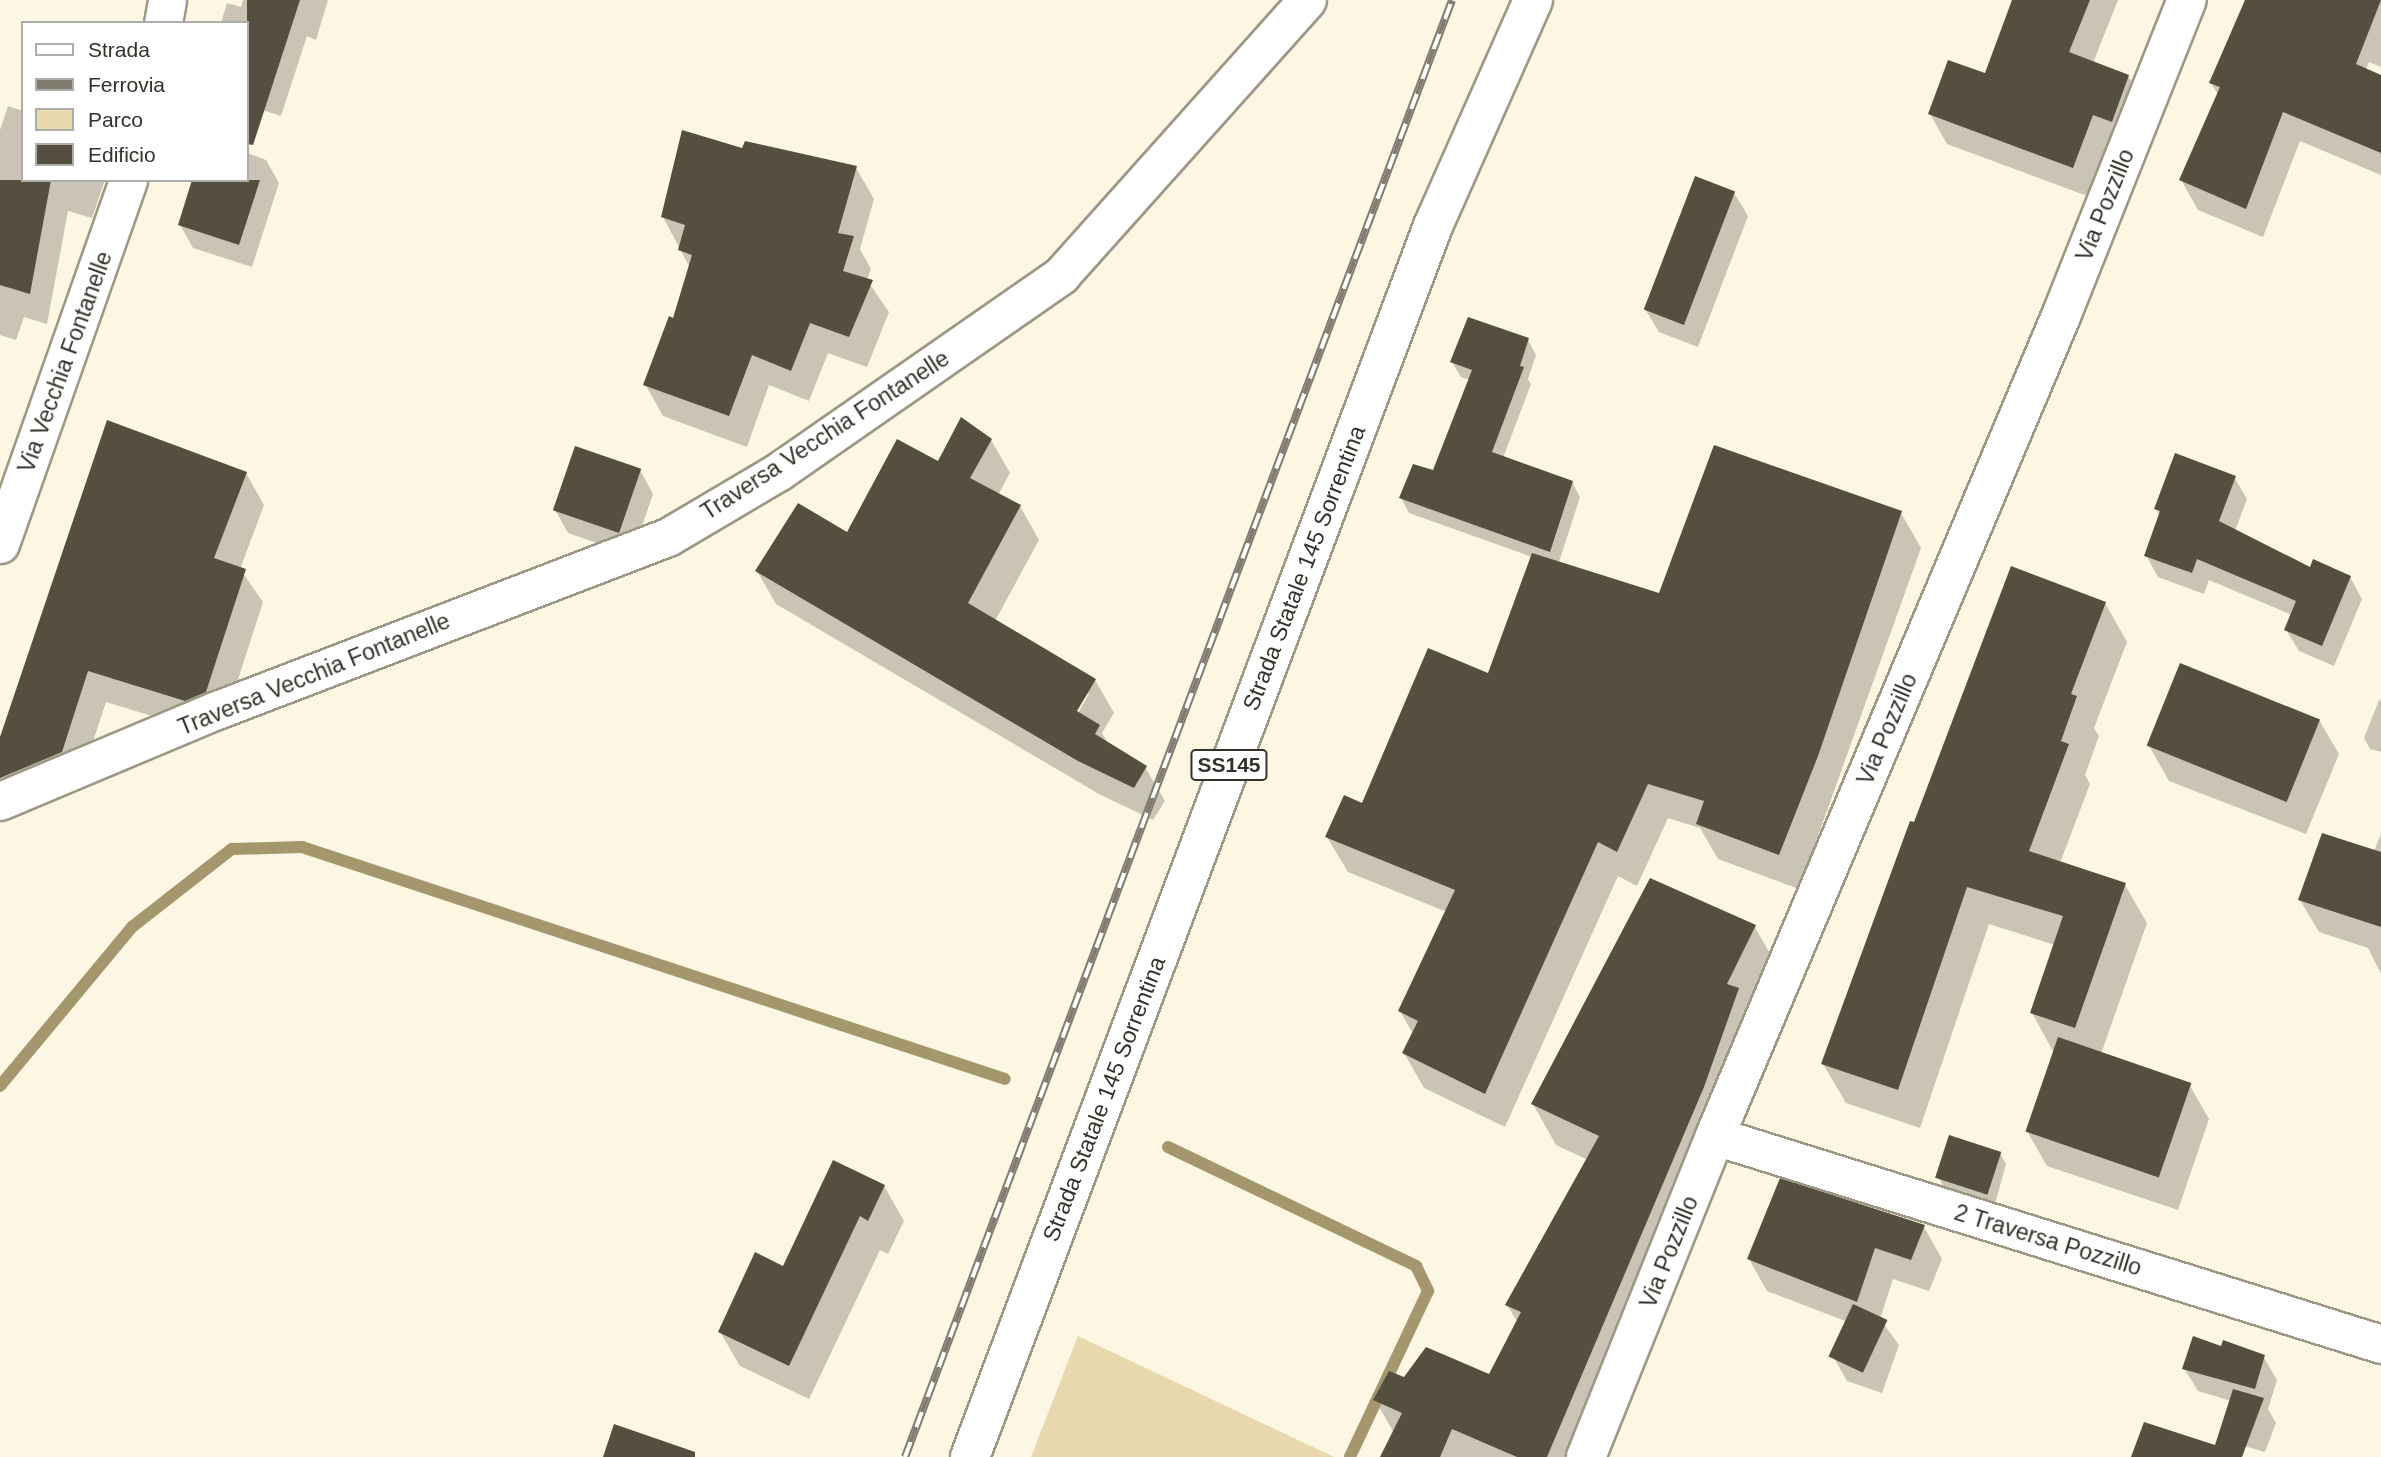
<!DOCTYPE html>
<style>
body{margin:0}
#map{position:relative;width:2381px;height:1457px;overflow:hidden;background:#fdf6e3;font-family:Arial,sans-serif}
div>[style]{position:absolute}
.green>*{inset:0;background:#e7d9ad}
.shadow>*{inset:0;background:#0003}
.stream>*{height:12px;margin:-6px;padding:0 6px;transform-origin:6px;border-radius:6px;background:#a5976d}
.building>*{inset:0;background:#544f3e;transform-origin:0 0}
.roads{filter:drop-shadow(2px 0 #9d9785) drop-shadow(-2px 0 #9d9785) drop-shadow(0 2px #9d9785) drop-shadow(0 -2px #9d9785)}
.street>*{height:37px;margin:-18.5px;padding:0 18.5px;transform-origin:18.5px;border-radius:18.5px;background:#fff}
.secondary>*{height:38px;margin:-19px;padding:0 19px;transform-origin:19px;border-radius:19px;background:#fff}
.highway>*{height:38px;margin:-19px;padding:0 19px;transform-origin:19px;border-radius:19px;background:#fff}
.rail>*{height:8px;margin-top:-4px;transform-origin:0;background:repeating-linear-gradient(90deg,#fff 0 16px,#807c70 0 32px);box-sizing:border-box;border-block:2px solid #807c70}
span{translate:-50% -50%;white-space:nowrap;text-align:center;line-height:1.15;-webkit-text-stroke:7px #fff;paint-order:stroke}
.shield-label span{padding:2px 5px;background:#fff;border:2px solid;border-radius:5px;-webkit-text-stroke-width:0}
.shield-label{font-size:21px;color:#333129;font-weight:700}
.street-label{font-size:23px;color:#333129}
.legend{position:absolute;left:21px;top:21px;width:228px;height:161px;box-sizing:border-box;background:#fff;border:2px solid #adada9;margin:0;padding:9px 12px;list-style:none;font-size:21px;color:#333129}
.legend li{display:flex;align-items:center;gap:14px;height:35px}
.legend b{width:35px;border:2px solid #adada9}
</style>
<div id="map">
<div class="green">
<i style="clip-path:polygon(1078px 1336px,1334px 1457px,1031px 1457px)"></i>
</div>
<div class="shadow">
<i style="clip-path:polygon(243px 0,328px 0,316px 40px,307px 36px,281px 116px,247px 105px,247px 23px,221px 23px,227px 3px,241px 7px)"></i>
<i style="clip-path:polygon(2014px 0,2118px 0,2093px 63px,2128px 76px,2146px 106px,2090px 197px,1947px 144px,1930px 114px,1986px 75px)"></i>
<i style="clip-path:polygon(2246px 0,2381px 0,2381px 67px,2369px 62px,2361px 82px,2381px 92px,2381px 175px,2300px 141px,2263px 237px,2198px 210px,2181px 180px,2218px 95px,2211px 83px)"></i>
<i style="clip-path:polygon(8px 106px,23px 111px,23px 180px,105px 180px,92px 218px,68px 211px,47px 324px,24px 317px,16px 340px,0 335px,0 130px)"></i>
<i style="clip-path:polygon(744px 150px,856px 168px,874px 199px,860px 249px,871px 269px,867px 280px,889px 312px,867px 367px,828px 353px,809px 401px,769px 385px,747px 447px,663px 416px,645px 384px,674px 320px,690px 268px,663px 217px)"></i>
<i style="clip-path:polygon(247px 153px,266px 160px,279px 183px,252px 267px,193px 248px,180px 225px,247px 180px)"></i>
<i style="clip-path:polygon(1734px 193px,1748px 216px,1698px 347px,1659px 332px,1645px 309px)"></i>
<i style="clip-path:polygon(1528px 340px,1536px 355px,1528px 379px,1531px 384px,1503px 458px,1572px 482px,1580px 497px,1559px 562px,1660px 595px,1901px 513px,1921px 548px,1799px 889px,1718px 859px,1700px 828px,1668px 818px,1637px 886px,1618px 876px,1505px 1127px,1424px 1088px,1404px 1053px,1413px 1034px,1400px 1011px,1447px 912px,1348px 872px,1327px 837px,1489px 676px,1532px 557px,1409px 513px,1401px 498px,1434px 472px,1470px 380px,1461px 377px,1452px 362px)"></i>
<i style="clip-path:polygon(evenodd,991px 440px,1010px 473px,998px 495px,1020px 506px,1039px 540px,995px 621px,1095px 680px,1114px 713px,1102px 733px,1109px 745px,1145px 767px,1165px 801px,1153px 820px,1099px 794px,776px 604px,757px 571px,848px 534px,939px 463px,991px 440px,1085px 694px,1089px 694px,1074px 720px,1071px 718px,1085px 694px)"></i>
<i style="clip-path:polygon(640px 470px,653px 494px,632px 555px,568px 533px,555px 510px)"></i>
<i style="clip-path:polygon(246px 473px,264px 505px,240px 569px,263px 602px,224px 723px,204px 732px,106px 702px,79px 784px,0 817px,0 736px)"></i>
<i style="clip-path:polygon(2234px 477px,2247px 499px,2235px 531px,2311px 569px,2350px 577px,2362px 599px,2334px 666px,2299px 651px,2286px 630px,2292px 615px,2209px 580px,2204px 594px,2158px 577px,2146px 555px,2160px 516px,2156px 509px)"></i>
<i style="clip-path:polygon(2105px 603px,2127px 642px,2094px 728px,2099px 736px,2085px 775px,2090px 784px,2060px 863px,2125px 885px,2147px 923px,2101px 1054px,2189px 1084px,2209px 1119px,2178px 1210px,2047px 1166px,2027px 1131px,2054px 1053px,2032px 1013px,2055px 945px,1989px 924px,1920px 1128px,1846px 1103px,1823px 1064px,1915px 824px)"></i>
<i style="clip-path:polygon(2379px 700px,2381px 701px,2381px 752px,2370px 749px,2364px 738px)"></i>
<i style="clip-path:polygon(2319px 720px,2339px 754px,2306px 834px,2169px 781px,2149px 746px)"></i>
<i style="clip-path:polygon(2381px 834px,2381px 974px,2368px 948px,2319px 932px,2300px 900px,2374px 851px)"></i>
<i style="clip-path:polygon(1754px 926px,1778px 967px,1589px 1457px,1382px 1457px,1394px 1433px,1375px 1400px,1404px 1380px,1489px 1376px,1518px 1323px,1507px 1305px,1588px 1160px,1556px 1145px,1533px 1104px)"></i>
<i style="clip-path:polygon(2000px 1153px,2006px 1164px,1995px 1204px,1945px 1189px,1939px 1178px)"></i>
<i style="clip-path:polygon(884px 1186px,904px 1221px,888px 1254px,880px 1250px,809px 1399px,740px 1366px,720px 1332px,784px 1268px)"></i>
<i style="clip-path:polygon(1924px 1227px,1942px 1259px,1929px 1291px,1893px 1279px,1880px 1319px,1899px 1345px,1882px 1393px,1847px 1381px,1834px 1358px,1848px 1322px,1767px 1291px,1749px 1259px)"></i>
<i style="clip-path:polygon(2222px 1348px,2263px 1356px,2277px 1380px,2268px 1409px,2276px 1423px,2265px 1452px,2238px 1444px,2231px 1401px,2198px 1391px,2184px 1368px)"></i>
</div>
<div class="stream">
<i style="left:0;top:1086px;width:207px;rotate:-50.3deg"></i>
<i style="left:132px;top:927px;width:127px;rotate:-38deg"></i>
<i style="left:232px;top:849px;width:70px;rotate:-1.6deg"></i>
<i style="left:302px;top:847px;width:740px;rotate:18.26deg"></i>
<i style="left:1168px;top:1147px;width:275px;rotate:25.6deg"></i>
<i style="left:1416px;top:1266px;width:28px;rotate:64deg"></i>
<i style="left:1428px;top:1291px;width:183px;rotate:115.2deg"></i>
</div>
<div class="building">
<i style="clip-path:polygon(247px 0,300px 0,253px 145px,247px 144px)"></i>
<i style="clip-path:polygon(2012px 0,2090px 0,2069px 52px,2129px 75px,2112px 122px,2093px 115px,2073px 168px,1928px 114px,1948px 60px,1985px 73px)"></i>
<i style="clip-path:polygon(2245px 0,2381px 0,2356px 64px,2381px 75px,2381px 153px,2283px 112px,2246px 209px,2179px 180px,2220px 87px,2209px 83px)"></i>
<i style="clip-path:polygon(682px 130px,742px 148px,745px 141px,857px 166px,838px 233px,854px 236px,843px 271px,873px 280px,849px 337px,810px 323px,791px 371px,752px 355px,729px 416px,643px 385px,669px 316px,673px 318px,692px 255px,678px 250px,685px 225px,661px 217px)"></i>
<i style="left:1695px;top:176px;width:43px;height:143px;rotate:21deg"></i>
<i style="clip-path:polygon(0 180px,51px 180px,30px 294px,0 285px)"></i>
<i style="clip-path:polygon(192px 180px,260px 180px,239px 245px,178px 225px)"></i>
<i style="clip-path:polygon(1468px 317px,1529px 338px,1520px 366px,1524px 367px,1492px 452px,1573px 481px,1550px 552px,1399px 498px,1413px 464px,1433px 470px,1472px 370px,1450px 362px)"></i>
<i style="clip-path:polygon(961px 417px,992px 439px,970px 478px,1021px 505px,968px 603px,1096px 679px,1077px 711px,1100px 725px,1095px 734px,1147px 766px,1134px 788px,1078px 761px,755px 571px,798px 503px,847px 532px,897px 439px,938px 461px)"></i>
<i style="clip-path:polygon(107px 420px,247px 472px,214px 558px,246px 569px,206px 692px,185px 701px,88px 671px,62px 752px,0 778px,0 737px)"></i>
<i style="clip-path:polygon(1714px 445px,1902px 511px,1818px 756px,1779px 855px,1696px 824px,1704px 801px,1648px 784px,1617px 852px,1598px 842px,1485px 1094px,1402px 1053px,1418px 1021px,1398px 1011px,1455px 890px,1325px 837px,1344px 795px,1362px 803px,1428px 648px,1488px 673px,1532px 553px,1659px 593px)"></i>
<i style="left:575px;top:446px;width:70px;height:68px;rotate:19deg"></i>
<i style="clip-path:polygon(2175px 453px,2236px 476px,2219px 521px,2310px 567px,2313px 559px,2351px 576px,2322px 646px,2284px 630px,2296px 601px,2197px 559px,2192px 573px,2144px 556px,2160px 511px,2154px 509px)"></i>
<i style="clip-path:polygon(2011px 566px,2106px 602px,2071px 694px,2077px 696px,2061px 741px,2069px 744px,2029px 851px,2126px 883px,2075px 1028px,2030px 1013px,2063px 916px,1967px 887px,1898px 1090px,1821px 1064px,1910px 821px,1914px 822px)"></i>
<i style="left:2180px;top:663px;width:151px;height:89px;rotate:22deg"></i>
<i style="clip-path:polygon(2322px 833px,2381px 852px,2381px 927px,2298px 900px)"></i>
<i style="clip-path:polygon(1650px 878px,1756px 925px,1727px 984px,1739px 988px,1704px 1087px,1547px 1457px,1517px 1457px,1452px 1429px,1440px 1457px,1380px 1457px,1402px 1413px,1373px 1400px,1389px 1371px,1404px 1377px,1426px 1347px,1489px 1374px,1521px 1312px,1505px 1305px,1599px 1136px,1531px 1104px)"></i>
<i style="left:2058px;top:1037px;width:141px;height:100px;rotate:19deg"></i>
<i style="left:1949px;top:1135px;width:55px;height:45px;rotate:18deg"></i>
<i style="clip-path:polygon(833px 1160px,885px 1185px,868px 1221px,860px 1216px,789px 1366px,718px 1332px,755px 1252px,783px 1266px)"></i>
<i style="clip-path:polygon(1780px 1178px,1925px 1225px,1911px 1260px,1875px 1248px,1857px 1302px,1747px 1259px)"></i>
<i style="left:1853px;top:1304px;width:38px;height:58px;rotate:25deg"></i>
<i style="clip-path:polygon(2193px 1336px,2221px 1346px,2223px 1340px,2265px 1355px,2255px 1389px,2182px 1369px)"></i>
<i style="clip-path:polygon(2233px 1389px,2264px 1398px,2242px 1457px,2131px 1457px,2144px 1422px,2215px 1445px)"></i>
<i style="clip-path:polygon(614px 1424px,695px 1452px,695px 1457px,603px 1457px)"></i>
</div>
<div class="roads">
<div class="street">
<i style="left:163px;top:23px;width:23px;rotate:-80deg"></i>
<i style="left:0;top:544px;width:386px;rotate:-70.6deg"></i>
<i style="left:0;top:801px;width:235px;rotate:-22.8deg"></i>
<i style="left:217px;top:710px;width:483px;rotate:-21deg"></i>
<i style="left:668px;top:537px;width:128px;rotate:-30.6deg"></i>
<i style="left:778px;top:472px;width:345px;rotate:-34.8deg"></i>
<i style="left:1061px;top:275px;width:369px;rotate:-48.2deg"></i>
<i style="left:1715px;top:1136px;width:698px;rotate:17.34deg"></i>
</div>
<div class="secondary">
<i style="left:1586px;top:1457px;width:346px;rotate:-68.1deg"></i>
<i style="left:1715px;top:1136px;width:890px;rotate:-67.12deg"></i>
<i style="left:2061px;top:316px;width:340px;rotate:-68.3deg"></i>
</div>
<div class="highway">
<i style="left:970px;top:1457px;width:1315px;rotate:-69.39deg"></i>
<i style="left:1433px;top:226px;width:247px;rotate:-66.1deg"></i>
</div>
</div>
<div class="rail">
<i style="left:905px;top:1457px;width:1556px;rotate:-69.42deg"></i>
</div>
<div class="shield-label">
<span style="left:1229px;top:765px">SS145</span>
</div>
<div class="street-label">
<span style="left:2105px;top:205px;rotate:-68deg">Via Pozzillo</span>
<span style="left:65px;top:362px;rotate:-70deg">Via Vecchia Fontanelle</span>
<span style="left:825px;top:435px;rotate:-33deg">Traversa Vecchia Fontanelle</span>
<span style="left:1304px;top:568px;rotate:-69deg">Strada Statale 145 Sorrentina</span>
<span style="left:314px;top:674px;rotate:-22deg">Traversa Vecchia Fontanelle</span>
<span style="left:1887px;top:729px;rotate:-67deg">Via Pozzillo</span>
<span style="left:1104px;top:1099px;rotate:-69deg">Strada Statale 145 Sorrentina</span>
<span style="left:2048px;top:1240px;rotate:17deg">2 Traversa Pozzillo</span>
<span style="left:1669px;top:1252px;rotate:-68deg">Via Pozzillo</span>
</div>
<ul class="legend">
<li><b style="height:9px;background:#fff"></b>Strada</li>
<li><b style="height:9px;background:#807c70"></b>Ferrovia</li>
<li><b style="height:19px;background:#e7d9ad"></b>Parco</li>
<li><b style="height:19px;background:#544f3e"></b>Edificio</li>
</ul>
</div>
